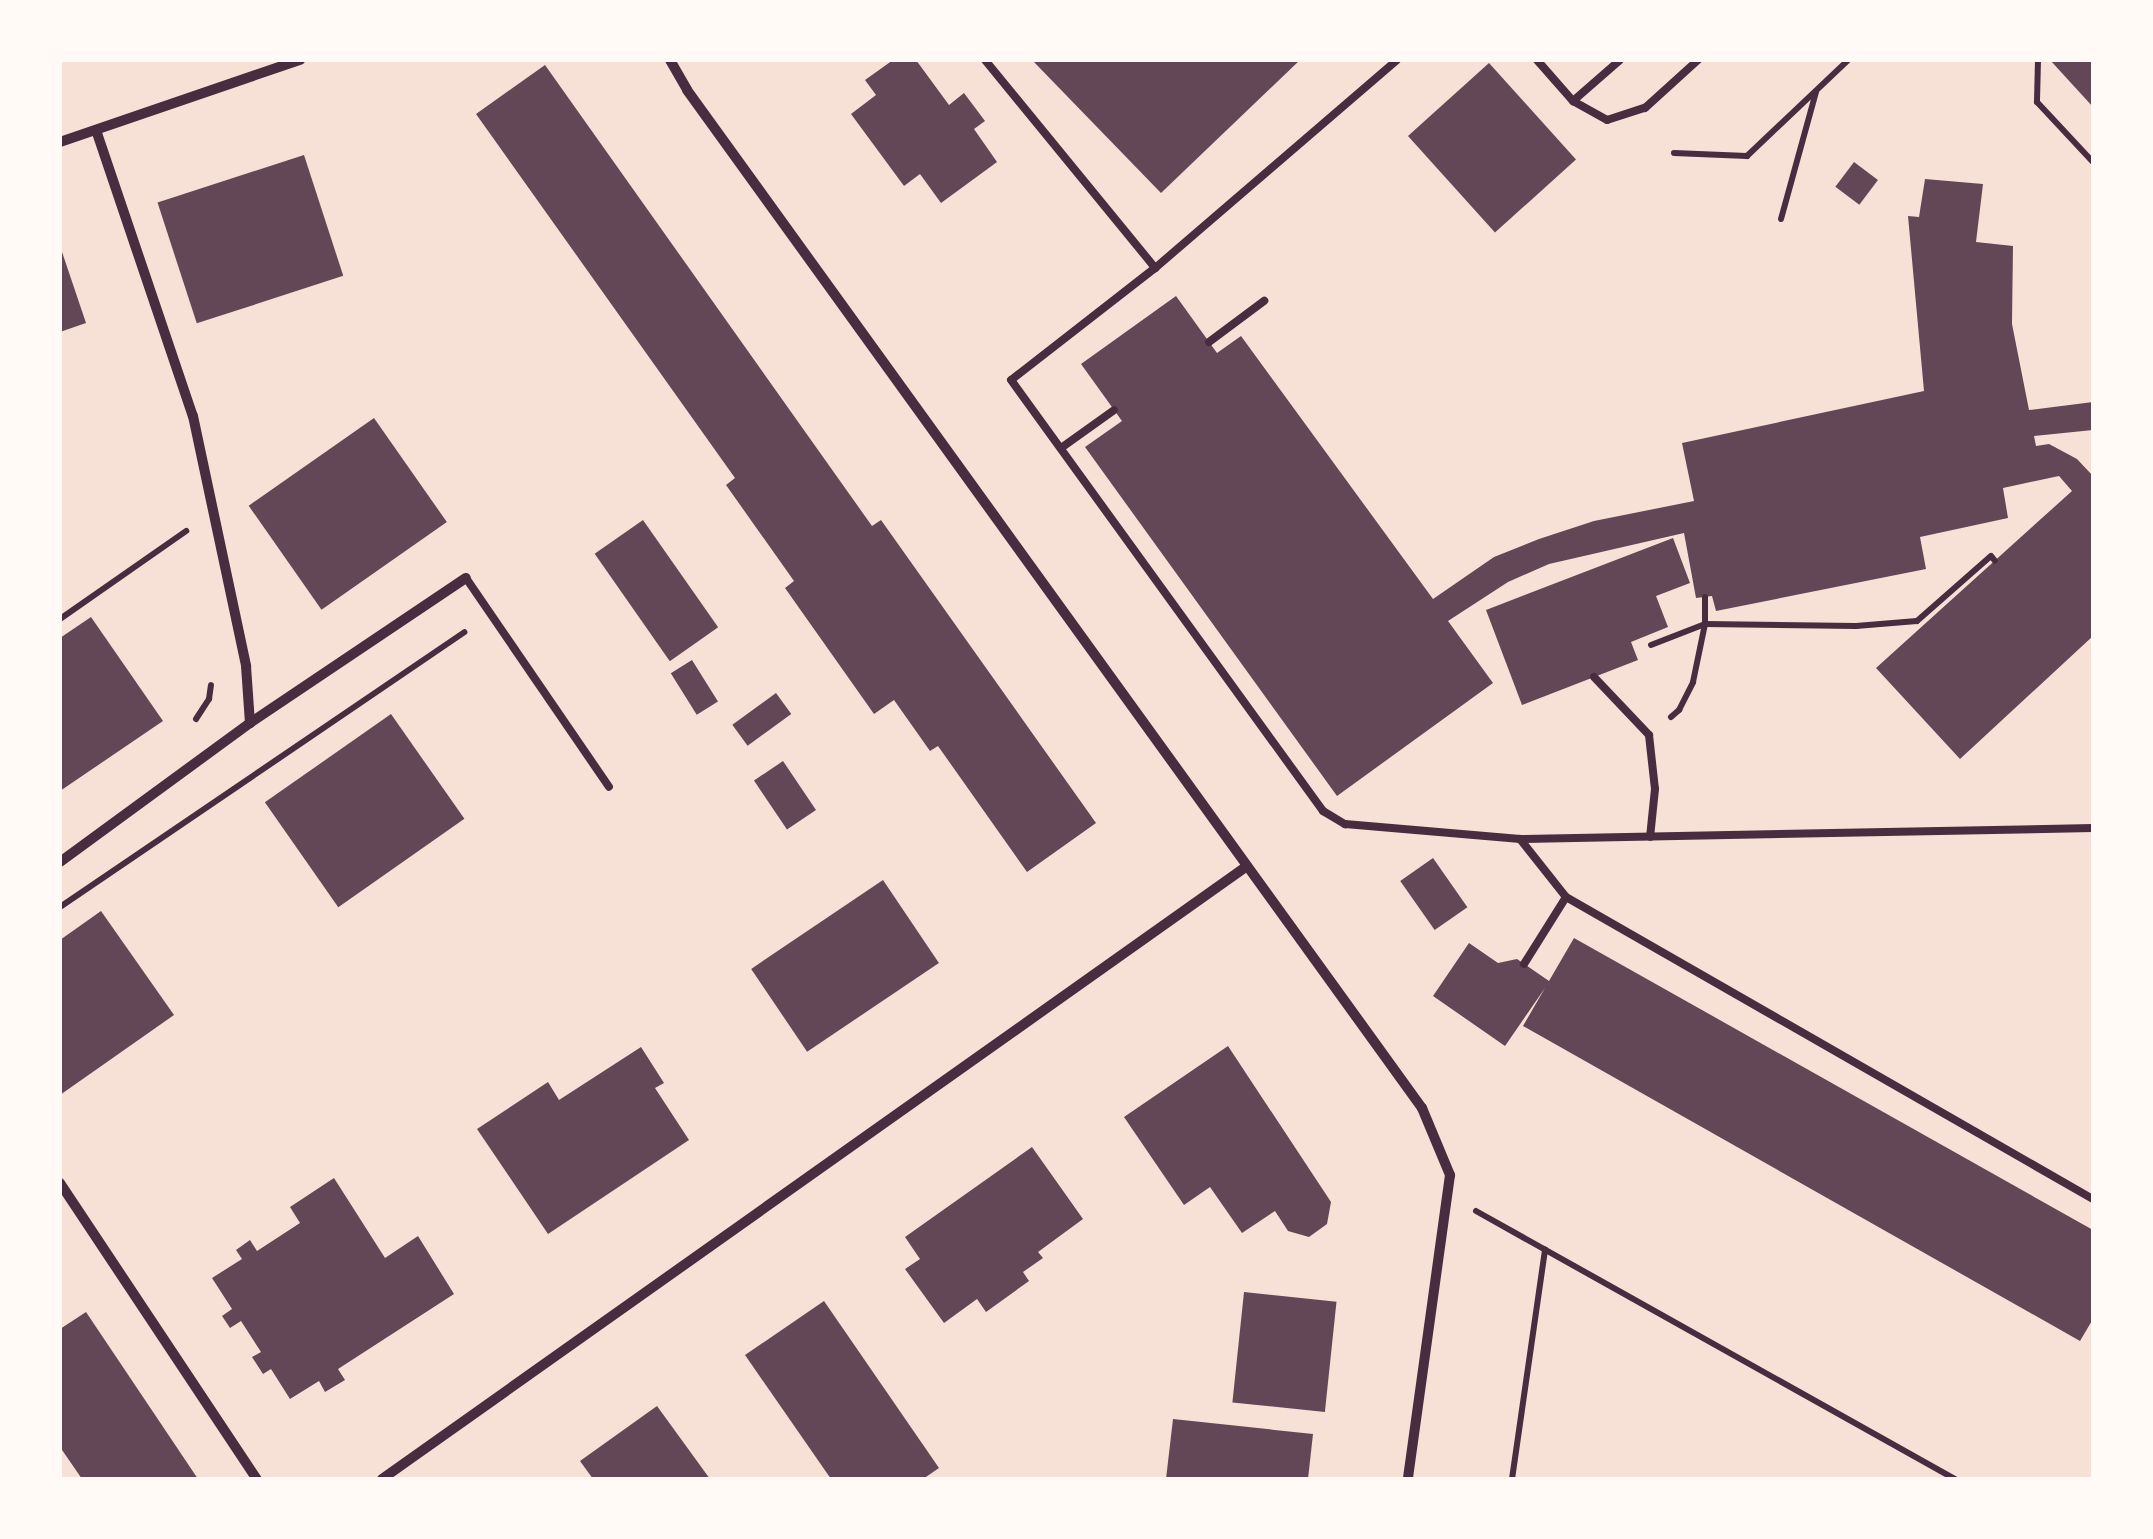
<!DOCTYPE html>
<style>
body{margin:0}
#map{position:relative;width:2153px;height:1539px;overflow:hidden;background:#f7e1d7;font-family:Ubuntu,sans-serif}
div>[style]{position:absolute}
.building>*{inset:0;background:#644757;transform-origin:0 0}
.path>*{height:6px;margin:-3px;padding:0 3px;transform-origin:3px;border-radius:3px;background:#4a2c40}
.service>*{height:8px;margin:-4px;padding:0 4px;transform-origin:4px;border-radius:4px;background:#4a2c40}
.minor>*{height:10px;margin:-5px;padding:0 5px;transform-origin:5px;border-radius:5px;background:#4a2c40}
span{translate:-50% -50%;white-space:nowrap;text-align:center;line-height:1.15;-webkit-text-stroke:10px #fffaf5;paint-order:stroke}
.frame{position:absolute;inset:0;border:62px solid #fffaf5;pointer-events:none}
</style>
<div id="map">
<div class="building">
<i style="clip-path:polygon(893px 60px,916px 60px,949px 105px,964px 93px,985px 121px,974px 129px,997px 162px,941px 203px,920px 174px,904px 186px,851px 114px,876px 95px,865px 80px)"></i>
<i style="clip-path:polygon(1032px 60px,1300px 60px,1161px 193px)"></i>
<i style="clip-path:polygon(2050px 60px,2093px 60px,2093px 107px)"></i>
<i style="left:1489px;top:63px;width:130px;height:109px;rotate:48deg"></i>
<i style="clip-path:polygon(545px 65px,872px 526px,881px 520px,1096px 823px,1027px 872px,938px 746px,930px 751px,894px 700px,874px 714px,785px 588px,794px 581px,726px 485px,735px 478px,476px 114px)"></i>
<i style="left:304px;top:155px;width:127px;height:154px;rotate:72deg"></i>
<i style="left:1854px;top:162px;width:30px;height:31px;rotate:37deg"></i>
<i style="clip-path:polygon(1925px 179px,1983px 184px,1976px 242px,2013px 246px,2012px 324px,2029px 410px,2093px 402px,2093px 430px,2034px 436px,2036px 446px,2049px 444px,2077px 459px,2093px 476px,2093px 636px,1960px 759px,1876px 668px,2072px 491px,2059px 476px,2003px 488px,2008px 518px,1920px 537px,1926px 569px,1716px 611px,1712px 596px,1696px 598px,1684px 533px,1549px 564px,1508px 582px,1448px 621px,1493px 683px,1337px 796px,1085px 447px,1122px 421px,1081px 364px,1176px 296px,1217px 353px,1241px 336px,1433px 599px,1494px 557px,1539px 539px,1594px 521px,1694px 501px,1682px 443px,1924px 391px,1908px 216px,1919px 217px)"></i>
<i style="clip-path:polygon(60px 246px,86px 323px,60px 332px)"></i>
<i style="left:374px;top:418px;width:127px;height:153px;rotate:55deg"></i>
<i style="left:643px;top:520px;width:131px;height:59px;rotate:55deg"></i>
<i style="clip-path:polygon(1673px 538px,1690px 583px,1656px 596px,1668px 627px,1631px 642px,1638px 660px,1522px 705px,1486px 610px)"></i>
<i style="clip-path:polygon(91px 617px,163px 721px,60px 791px,60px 638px)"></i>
<i style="left:692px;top:660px;width:49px;height:25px;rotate:58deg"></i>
<i style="left:776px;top:693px;width:26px;height:54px;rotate:54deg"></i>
<i style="left:391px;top:714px;width:128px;height:154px;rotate:55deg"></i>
<i style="left:783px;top:761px;width:59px;height:35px;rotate:56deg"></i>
<i style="left:1433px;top:858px;width:60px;height:40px;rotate:55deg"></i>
<i style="left:883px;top:880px;width:100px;height:159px;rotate:56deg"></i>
<i style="clip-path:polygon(101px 911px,174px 1015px,60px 1095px,60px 940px)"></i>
<i style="clip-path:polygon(1574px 938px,2093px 1230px,2093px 1319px,2080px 1341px,1523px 1026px,1545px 988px,1505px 1046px,1433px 996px,1469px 943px,1498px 963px,1517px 959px,1549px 981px)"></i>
<i style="clip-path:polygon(1228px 1046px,1331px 1202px,1327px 1224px,1309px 1237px,1288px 1231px,1275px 1211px,1242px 1233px,1210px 1187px,1184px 1205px,1124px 1117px)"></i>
<i style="clip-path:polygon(641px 1047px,664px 1083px,655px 1088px,689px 1140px,548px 1234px,477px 1129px,548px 1082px,559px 1100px)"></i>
<i style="clip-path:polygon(1032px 1147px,1083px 1219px,1038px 1252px,1043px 1258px,1023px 1272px,1029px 1281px,986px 1312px,977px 1299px,944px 1323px,905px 1269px,920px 1259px,905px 1237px)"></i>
<i style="clip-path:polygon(334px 1178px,385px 1258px,418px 1236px,454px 1294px,338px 1369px,345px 1380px,325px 1392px,319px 1381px,290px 1399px,271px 1369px,263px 1374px,252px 1357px,261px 1352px,241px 1321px,230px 1328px,222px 1316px,232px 1309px,212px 1278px,242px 1259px,236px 1250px,250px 1240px,257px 1251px,300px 1223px,290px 1207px)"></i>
<i style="left:1244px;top:1292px;width:93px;height:111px;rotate:6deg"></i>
<i style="clip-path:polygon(824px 1301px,939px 1468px,923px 1479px,831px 1479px,745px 1355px)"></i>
<i style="clip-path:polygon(86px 1312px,198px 1479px,82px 1479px,60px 1447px,60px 1329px)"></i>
<i style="clip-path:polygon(657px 1406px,710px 1479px,593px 1479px,580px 1461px)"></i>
<i style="clip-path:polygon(1173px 1419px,1313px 1434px,1308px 1479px,1166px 1479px)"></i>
</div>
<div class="path">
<i style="left:2038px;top:60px;width:42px;rotate:91.4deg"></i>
<i style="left:2037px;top:102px;width:82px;rotate:47deg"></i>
<i style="left:1674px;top:153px;width:73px;rotate:2.4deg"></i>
<i style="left:1747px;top:156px;width:139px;rotate:-43.5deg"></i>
<i style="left:1781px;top:219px;width:132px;rotate:-74.6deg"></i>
<i style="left:60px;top:619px;width:154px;rotate:-34.9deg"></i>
<i style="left:1651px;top:645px;width:58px;rotate:-21.3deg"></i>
<i style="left:1705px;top:624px;width:151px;rotate:0.8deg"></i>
<i style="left:1856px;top:626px;width:61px;rotate:-4.7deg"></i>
<i style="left:1917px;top:621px;width:98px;rotate:-41.3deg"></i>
<i style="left:1991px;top:556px;width:6px;rotate:51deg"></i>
<i style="left:1671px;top:717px;width:11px;rotate:-41deg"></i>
<i style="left:1679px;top:710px;width:31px;rotate:-63deg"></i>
<i style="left:1693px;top:682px;width:59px;rotate:-78.3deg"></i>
<i style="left:1705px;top:624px;width:27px;rotate:-90deg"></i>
<i style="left:196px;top:719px;width:24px;rotate:-57deg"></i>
<i style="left:209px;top:699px;width:14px;rotate:-82deg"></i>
<i style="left:60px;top:907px;width:489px;rotate:-34.2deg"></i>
<i style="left:1476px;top:1211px;width:549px;rotate:29.23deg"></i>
<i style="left:1512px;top:1479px;width:232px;rotate:-81.8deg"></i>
</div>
<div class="service">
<i style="left:985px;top:60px;width:269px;rotate:50.7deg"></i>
<i style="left:1397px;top:60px;width:319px;rotate:139.3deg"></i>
<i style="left:1155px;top:268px;width:182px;rotate:142.1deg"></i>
<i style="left:1011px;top:380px;width:532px;rotate:54.1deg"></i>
<i style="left:1323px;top:811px;width:26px;rotate:31deg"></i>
<i style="left:1345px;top:824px;width:176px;rotate:4.9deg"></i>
<i style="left:1520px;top:839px;width:573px;rotate:-1.1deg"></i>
<i style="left:1537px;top:60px;width:55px;rotate:48.7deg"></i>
<i style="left:1573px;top:101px;width:39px;rotate:29deg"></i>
<i style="left:1607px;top:120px;width:40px;rotate:-18deg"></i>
<i style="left:1645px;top:108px;width:72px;rotate:-42.2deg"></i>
<i style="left:1573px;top:101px;width:62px;rotate:-41.1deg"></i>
<i style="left:1209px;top:342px;width:69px;rotate:-36.7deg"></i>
<i style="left:1061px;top:448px;width:65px;rotate:-35.6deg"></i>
<i style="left:466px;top:578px;width:253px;rotate:55.6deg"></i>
<i style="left:1594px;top:677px;width:80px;rotate:46.5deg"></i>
<i style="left:1649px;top:735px;width:54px;rotate:83.7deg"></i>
<i style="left:1655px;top:789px;width:48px;rotate:95.9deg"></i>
<i style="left:1520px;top:839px;width:74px;rotate:51.6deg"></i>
<i style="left:1566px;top:897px;width:607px;rotate:29.82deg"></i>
<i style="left:1524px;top:964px;width:79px;rotate:-57.9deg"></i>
</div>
<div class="minor">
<i style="left:670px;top:60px;width:34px;rotate:60deg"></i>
<i style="left:687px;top:90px;width:1256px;rotate:54.17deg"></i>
<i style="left:1422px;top:1108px;width:73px;rotate:67.3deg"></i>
<i style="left:1450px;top:1175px;width:307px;rotate:97.9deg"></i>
<i style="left:96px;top:130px;width:302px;rotate:71.3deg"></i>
<i style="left:193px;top:416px;width:256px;rotate:78deg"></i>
<i style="left:246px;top:666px;width:57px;rotate:86deg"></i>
<i style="left:60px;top:142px;width:254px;rotate:-18.9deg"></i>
<i style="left:60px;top:862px;width:235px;rotate:-36.2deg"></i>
<i style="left:250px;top:723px;width:260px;rotate:-33.9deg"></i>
<i style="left:60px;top:1183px;width:356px;rotate:56.4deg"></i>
<i style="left:382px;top:1479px;width:1060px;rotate:-35.32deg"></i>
</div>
<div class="frame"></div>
</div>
